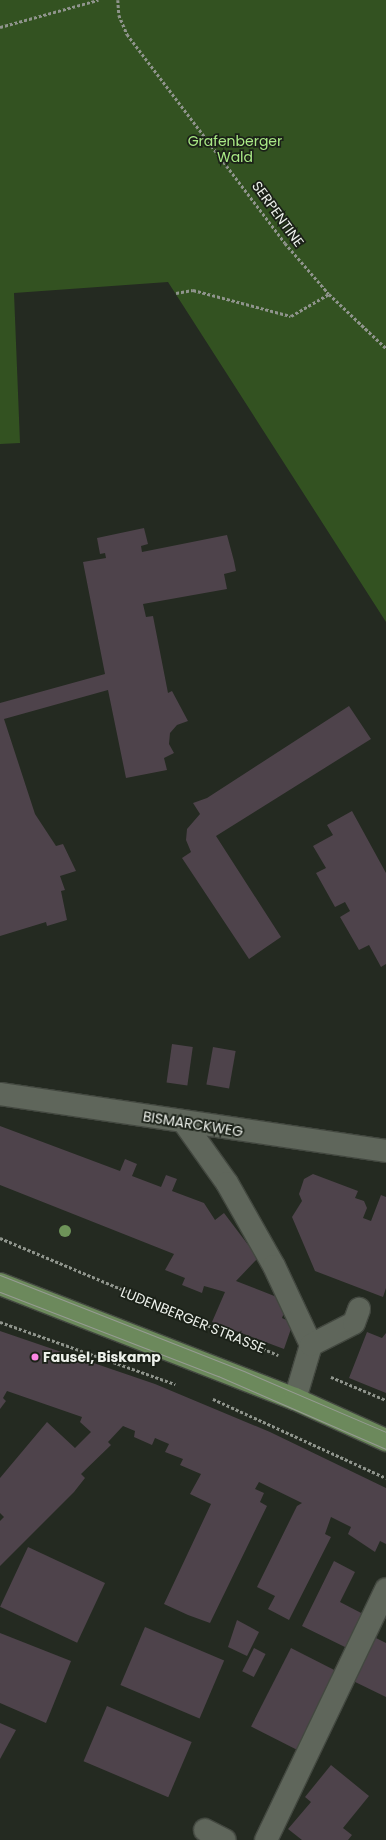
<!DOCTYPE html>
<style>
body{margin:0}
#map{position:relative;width:386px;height:1840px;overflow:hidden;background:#242a21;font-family:Poppins,sans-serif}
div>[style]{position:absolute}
.green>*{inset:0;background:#335221}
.building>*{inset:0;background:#4e434b;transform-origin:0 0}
.path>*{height:2.5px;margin-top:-1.25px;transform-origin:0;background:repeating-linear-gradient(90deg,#8f948c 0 3px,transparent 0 5px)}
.roads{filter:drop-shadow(1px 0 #434840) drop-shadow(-1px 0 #434840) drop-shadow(0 1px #434840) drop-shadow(0 -1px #434840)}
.minor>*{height:22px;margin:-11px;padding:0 11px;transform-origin:11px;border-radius:11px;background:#5f665b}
.major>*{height:22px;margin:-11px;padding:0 11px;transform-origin:11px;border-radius:11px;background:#6c895c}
.tram>*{height:1px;margin:-0.5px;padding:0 0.5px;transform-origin:0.5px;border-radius:0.5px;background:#969b93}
.trees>*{width:12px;height:12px;margin:-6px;border-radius:50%;background:#6e9459}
.dots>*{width:11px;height:11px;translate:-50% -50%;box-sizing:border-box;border:2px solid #1b2118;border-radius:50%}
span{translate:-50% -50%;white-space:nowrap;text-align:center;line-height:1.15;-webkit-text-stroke:3.5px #1b2118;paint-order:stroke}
.park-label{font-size:14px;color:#aaea86}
.street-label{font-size:14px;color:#edf1eb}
.poi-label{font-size:14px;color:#edf1eb;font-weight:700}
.left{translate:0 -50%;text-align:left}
</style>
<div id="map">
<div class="green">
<i style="clip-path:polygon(0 0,386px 0,386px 622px,168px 282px,14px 293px,20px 443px,0 444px)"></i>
</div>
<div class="building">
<i style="clip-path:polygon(144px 528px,148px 544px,141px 546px,142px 552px,227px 535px,234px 561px,236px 571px,224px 574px,227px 589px,143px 604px,146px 617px,153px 616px,168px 693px,172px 691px,188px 721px,177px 725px,170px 733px,169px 744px,174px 753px,164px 758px,167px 770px,126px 778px,108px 690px,4px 719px,35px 814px,56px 846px,63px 844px,76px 871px,60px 876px,65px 890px,61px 891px,67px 920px,47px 926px,46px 922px,0 936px,0 941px,0 703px,105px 674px,83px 562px,106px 558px,105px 553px,100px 554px,97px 538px)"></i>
<i style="clip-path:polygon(349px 706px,371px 739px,216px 836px,281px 937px,249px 959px,182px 858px,191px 852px,186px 840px,187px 829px,200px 814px,193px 803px,207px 798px)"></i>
<i style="clip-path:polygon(352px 811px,386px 873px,386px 964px,381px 967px,369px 945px,359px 950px,340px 917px,350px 911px,345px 902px,335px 907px,316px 873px,326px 868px,313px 846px,333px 835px,327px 825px)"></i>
<i style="left:172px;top:1044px;width:21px;height:39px;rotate:8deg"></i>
<i style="left:213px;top:1047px;width:23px;height:38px;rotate:10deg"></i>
<i style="clip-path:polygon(0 1126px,120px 1171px,125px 1159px,137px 1164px,132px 1176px,161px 1187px,166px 1175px,177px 1179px,172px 1191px,204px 1203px,215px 1220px,224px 1213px,258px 1258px,236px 1281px,282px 1299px,286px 1308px,282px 1318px,293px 1323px,284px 1349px,212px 1322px,225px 1292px,204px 1286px,202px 1293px,182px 1285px,185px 1278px,165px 1270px,174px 1254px,0 1185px)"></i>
<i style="clip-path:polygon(313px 1174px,358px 1191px,355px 1198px,364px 1201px,367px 1208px,363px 1218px,371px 1221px,381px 1195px,386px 1197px,386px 1288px,383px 1297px,315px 1271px,292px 1217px,302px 1201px,299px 1194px,304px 1179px)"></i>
<i style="clip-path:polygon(0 1331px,155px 1384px,270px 1432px,386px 1488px,386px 1544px,380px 1541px,375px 1552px,348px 1534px,351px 1527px,331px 1517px,325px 1534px,331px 1537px,289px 1620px,268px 1609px,275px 1596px,257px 1587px,297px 1506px,302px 1503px,259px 1482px,255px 1489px,264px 1493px,260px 1502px,267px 1506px,210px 1623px,188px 1615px,164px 1604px,211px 1504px,190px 1494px,201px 1474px,180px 1465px,183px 1459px,165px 1452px,169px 1444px,155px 1438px,152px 1445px,134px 1437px,135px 1431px,123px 1426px,108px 1442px,111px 1445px,81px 1474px,85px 1478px,74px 1492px,0 1566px,0 1521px,4px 1517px,0 1513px,0 1478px,47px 1422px,75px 1448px,91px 1432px,80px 1422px,82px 1417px,7px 1391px,3px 1398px,6px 1401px,0 1409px)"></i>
<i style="clip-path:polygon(367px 1332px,382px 1338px,386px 1333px,386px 1393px,349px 1378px)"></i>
<i style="left:28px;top:1547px;width:85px;height:66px;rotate:25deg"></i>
<i style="clip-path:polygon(334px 1561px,355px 1572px,340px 1602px,365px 1615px,349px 1649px,302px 1626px)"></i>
<i style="clip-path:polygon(237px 1620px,259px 1632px,247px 1656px,228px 1647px)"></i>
<i style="left:145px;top:1627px;width:86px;height:63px;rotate:23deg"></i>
<i style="clip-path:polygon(0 1633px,71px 1661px,46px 1723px,0 1703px)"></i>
<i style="clip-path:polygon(372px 1636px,386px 1643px,386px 1697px,351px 1680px)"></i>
<i style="left:254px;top:1648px;width:13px;height:26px;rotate:27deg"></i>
<i style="left:291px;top:1648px;width:53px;height:88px;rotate:27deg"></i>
<i style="left:107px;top:1706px;width:92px;height:60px;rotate:23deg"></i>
<i style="clip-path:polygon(0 1723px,16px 1730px,0 1759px)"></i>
<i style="clip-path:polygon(331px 1765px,369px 1796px,343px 1828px,352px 1835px,348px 1840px,302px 1840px,288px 1829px,311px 1802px,305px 1797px)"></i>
</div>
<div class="path">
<i style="left:118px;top:0;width:15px;rotate:86deg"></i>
<i style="left:119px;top:15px;width:21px;rotate:67deg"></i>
<i style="left:127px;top:34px;width:262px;rotate:52.9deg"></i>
<i style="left:285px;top:243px;width:67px;rotate:49.2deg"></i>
<i style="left:329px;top:294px;width:79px;rotate:43.5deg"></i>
<i style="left:0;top:27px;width:102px;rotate:-15.4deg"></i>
<i style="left:176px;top:293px;width:17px;rotate:-10deg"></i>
<i style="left:193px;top:290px;width:101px;rotate:14.9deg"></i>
<i style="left:291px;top:316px;width:44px;rotate:-30.1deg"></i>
<i style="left:0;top:1238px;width:302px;rotate:22.8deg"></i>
<i style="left:0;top:1322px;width:186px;rotate:19.5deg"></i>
<i style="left:331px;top:1377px;width:60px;rotate:22.7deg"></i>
<i style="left:213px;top:1399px;width:190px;rotate:24.5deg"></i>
</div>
<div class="roads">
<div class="minor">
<i style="left:0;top:1094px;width:390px;rotate:8.4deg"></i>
<i style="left:185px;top:1124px;width:72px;rotate:54.6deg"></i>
<i style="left:227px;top:1183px;width:95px;rotate:60.5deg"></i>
<i style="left:274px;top:1266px;width:87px;rotate:64.9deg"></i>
<i style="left:295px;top:1399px;width:56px;rotate:-73.5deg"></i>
<i style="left:311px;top:1345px;width:48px;rotate:-27.1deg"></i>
<i style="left:354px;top:1323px;width:15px;rotate:-70deg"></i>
<i style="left:205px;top:1830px;width:22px;rotate:27deg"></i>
<i style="left:266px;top:1840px;width:278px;rotate:-64.4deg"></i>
</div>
<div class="major">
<i style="left:0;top:1284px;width:317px;rotate:21.3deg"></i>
<i style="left:295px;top:1399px;width:100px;rotate:24.3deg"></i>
</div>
</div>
<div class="tram">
<i style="left:0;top:1275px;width:264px;rotate:21.5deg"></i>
<i style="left:246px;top:1372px;width:152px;rotate:23.2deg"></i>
<i style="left:0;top:1292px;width:234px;rotate:21.1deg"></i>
<i style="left:218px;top:1376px;width:183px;rotate:23.5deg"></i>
</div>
<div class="trees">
<i style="left:65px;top:1231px"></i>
</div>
<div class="dots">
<i style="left:35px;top:1357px;background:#fc86e4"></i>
</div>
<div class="park-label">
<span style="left:235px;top:149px">Grafenberger<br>Wald</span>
</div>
<div class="street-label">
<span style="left:278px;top:214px;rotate:54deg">SERPENTINE</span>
<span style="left:193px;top:1124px;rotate:9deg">BISMARCKWEG</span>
<span style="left:193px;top:1320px;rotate:22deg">LUDENBERGER STRASSE</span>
</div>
<div class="poi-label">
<span class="left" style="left:43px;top:1357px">Fausel, Biskamp</span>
</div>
</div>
